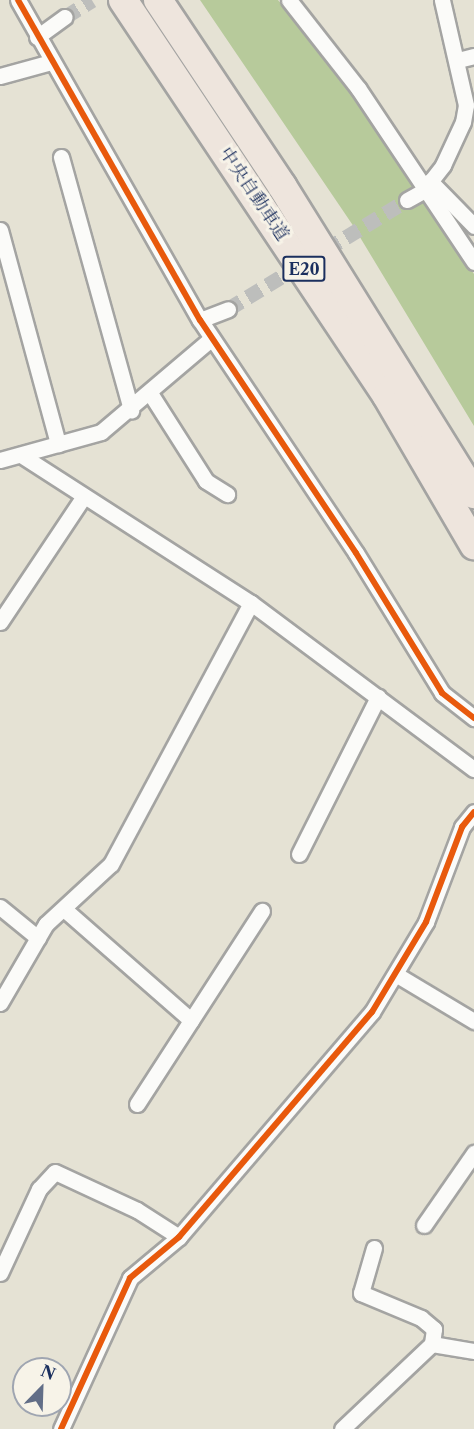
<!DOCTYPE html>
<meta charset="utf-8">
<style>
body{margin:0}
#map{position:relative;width:474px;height:1429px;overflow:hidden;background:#e5e2d4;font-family:"Libre Caslon Text","Noto Serif JP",serif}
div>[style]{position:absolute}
.forest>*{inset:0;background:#b7ca9b}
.street-tunnel>*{height:15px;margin-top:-7.5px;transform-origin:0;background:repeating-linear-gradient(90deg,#bdbebc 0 15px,transparent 0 23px)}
.roads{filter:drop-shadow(2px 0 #a4a4a2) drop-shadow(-2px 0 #a4a4a2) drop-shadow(0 2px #a4a4a2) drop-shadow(0 -2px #a4a4a2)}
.street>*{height:15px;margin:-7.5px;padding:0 7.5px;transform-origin:7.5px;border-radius:7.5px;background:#fbfbf9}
.highway>*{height:28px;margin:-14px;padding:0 14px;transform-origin:14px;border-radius:14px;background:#eee5dd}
.cycleway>*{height:6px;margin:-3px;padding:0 3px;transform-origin:3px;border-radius:3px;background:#e8590c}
span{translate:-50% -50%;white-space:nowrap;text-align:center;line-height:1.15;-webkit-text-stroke:6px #f7f3e8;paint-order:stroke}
.shield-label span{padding:2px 4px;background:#f7f3e8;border:2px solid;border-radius:4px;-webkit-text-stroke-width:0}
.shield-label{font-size:16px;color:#1b2f5e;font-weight:700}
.street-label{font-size:18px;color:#1b2f5e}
.north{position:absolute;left:12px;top:1357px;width:60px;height:60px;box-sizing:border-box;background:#f7f3e8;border:2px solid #9fa5b1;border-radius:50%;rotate:23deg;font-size:16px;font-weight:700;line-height:24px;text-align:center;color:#1b2f5e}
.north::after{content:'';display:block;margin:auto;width:21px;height:27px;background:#626e87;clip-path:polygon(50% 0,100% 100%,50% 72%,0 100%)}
</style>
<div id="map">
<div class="forest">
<i style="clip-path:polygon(200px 0,278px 0,389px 144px,417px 194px,456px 246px,474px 274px,474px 426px,352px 224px)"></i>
</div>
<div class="street-tunnel">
<i style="left:65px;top:17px;width:32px;rotate:-32deg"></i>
<i style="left:228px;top:309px;width:210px;rotate:-31.3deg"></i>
</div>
<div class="roads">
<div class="street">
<i style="left:18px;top:0;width:368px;rotate:60.4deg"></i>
<i style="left:200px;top:320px;width:280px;rotate:56.2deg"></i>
<i style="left:356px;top:553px;width:164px;rotate:58.4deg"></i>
<i style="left:442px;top:693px;width:41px;rotate:38deg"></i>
<i style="left:289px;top:0;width:112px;rotate:51.9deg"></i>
<i style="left:358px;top:88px;width:209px;rotate:56.3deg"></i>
<i style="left:37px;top:37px;width:34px;rotate:-36deg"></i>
<i style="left:458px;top:60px;width:16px;rotate:-14deg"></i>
<i style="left:0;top:76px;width:53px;rotate:-15.4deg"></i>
<i style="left:61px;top:157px;width:263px;rotate:74.5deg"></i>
<i style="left:430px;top:181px;width:63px;rotate:45.6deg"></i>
<i style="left:407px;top:200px;width:18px;rotate:-29deg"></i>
<i style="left:423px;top:191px;width:33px;rotate:-52deg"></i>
<i style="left:443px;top:165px;width:47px;rotate:-65.1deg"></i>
<i style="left:463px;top:122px;width:17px;rotate:-80deg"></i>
<i style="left:466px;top:105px;width:108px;rotate:-102.9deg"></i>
<i style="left:0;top:230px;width:222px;rotate:74.8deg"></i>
<i style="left:200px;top:320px;width:30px;rotate:-21deg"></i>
<i style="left:150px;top:393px;width:104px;rotate:57.5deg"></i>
<i style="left:206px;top:481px;width:25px;rotate:32deg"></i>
<i style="left:21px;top:455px;width:274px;rotate:32.8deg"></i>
<i style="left:251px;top:603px;width:278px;rotate:36.7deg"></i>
<i style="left:0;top:460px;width:105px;rotate:-15.5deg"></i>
<i style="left:101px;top:432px;width:145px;rotate:-40.3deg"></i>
<i style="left:0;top:622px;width:151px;rotate:-56.3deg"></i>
<i style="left:299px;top:854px;width:176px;rotate:-63.3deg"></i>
<i style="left:0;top:907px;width:49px;rotate:39.2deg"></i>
<i style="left:64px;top:909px;width:169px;rotate:41.2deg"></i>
<i style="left:397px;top:975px;width:90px;rotate:30.9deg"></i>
<i style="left:0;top:1003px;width:91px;rotate:-59.8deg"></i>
<i style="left:46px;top:924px;width:88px;rotate:-42.7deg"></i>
<i style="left:111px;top:864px;width:296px;rotate:-61.8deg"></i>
<i style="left:137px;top:1104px;width:230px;rotate:-57.1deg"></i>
<i style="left:424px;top:1225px;width:88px;rotate:-55.2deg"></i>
<i style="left:374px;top:1248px;width:47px;rotate:106.1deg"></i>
<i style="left:361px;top:1293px;width:65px;rotate:22.6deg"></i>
<i style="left:421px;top:1318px;width:17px;rotate:40deg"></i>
<i style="left:434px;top:1329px;width:15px;rotate:98deg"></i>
<i style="left:0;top:1273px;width:93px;rotate:-65.1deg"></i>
<i style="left:39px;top:1189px;width:23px;rotate:-47deg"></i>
<i style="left:55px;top:1172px;width:90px;rotate:24.9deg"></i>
<i style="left:137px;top:1210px;width:50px;rotate:32.7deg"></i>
<i style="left:61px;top:1429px;width:166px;rotate:-65.4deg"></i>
<i style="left:130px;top:1278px;width:64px;rotate:-39.9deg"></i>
<i style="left:179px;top:1237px;width:296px;rotate:-49.4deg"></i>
<i style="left:372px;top:1012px;width:105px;rotate:-59deg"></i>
<i style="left:426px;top:922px;width:102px;rotate:-69.2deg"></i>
<i style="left:462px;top:827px;width:19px;rotate:-51deg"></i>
<i style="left:342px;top:1429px;width:124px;rotate:-43.4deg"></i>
<i style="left:432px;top:1344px;width:43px;rotate:9.5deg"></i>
</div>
<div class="highway">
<i style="left:123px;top:0;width:476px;rotate:56.3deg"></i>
<i style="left:387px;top:396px;width:173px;rotate:59.7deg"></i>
<i style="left:158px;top:0;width:224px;rotate:56.3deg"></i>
<i style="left:282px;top:186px;width:363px;rotate:58.1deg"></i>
</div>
</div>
<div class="cycleway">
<i style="left:18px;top:0;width:368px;rotate:60.4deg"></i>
<i style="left:200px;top:320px;width:280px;rotate:56.2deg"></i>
<i style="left:356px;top:553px;width:164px;rotate:58.4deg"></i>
<i style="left:442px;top:693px;width:41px;rotate:38deg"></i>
<i style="left:61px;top:1429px;width:166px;rotate:-65.4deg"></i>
<i style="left:130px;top:1278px;width:64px;rotate:-39.9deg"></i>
<i style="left:179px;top:1237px;width:296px;rotate:-49.4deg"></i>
<i style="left:372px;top:1012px;width:105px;rotate:-59deg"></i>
<i style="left:426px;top:922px;width:102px;rotate:-69.2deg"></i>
<i style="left:462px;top:827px;width:19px;rotate:-51deg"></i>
</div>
<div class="shield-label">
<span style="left:304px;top:269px">E20</span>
</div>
<div class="street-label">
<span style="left:254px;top:194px;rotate:56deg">中央自動車道</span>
</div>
<div class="north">N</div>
</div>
